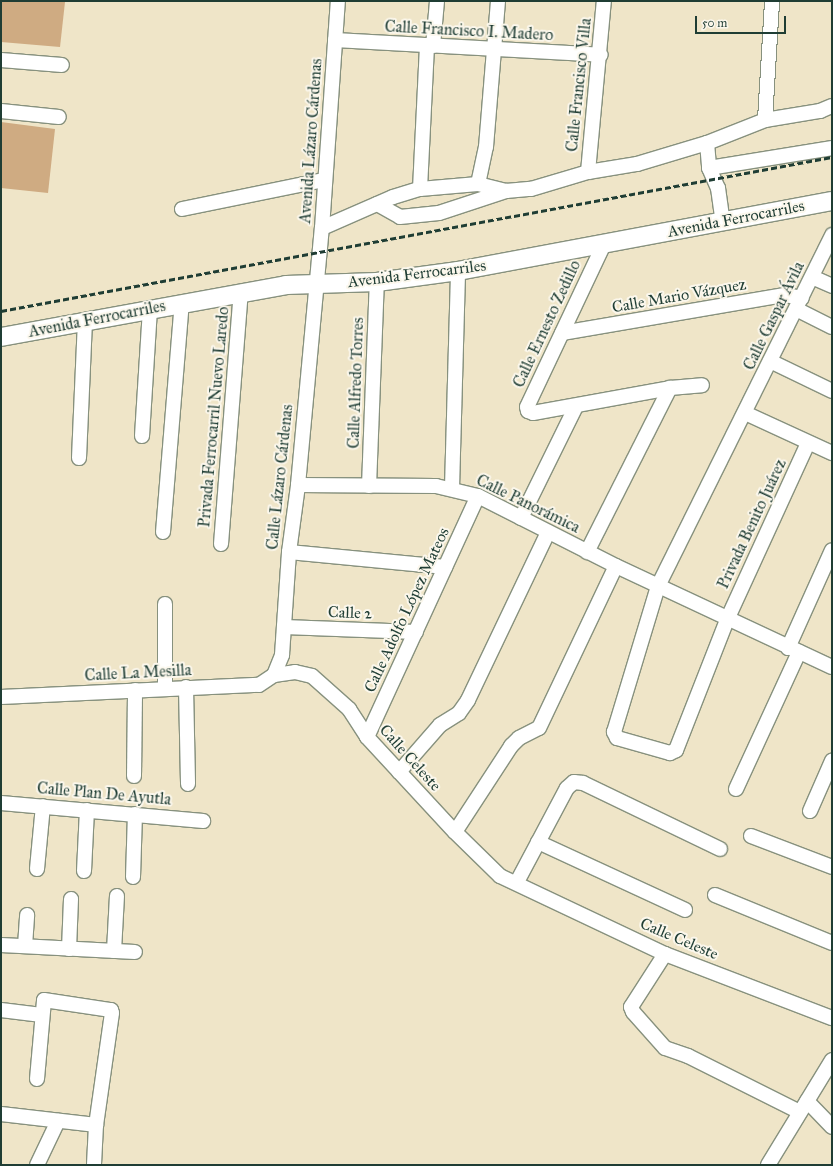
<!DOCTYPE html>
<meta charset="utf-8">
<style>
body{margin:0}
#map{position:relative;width:833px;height:1166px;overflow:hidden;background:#efe5c8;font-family:"IM FELL Great Primer",serif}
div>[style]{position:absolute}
.building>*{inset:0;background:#cfab82}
.roads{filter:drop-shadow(1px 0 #87917e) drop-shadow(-1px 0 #87917e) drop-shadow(0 1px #87917e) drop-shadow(0 -1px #87917e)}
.minor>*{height:14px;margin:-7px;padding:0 7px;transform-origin:7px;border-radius:7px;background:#fff}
.tertiary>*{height:18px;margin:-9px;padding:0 9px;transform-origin:9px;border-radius:9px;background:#fff}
.rail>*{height:3px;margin-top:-1.5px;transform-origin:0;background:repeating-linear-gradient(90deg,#1f3d34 0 6px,transparent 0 9px)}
span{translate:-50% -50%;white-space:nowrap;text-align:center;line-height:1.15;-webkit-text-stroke:4px #fbf7ec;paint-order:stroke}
.street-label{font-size:16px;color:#1f3d34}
.frame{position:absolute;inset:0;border:2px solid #1f3d34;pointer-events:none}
.scale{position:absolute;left:695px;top:16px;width:91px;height:18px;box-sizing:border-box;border:2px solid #1f3d34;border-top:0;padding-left:5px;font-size:12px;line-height:14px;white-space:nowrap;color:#1f3d34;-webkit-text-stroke:3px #fbf7ec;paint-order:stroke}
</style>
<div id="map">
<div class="building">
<i style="clip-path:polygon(1px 1px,65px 2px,60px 47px,1px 42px)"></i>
<i style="clip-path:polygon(1px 122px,55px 129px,48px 193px,1px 188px)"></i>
</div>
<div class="roads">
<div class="minor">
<i style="left:335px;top:40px;width:266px;rotate:3.2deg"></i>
<i style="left:433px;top:46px;width:45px;rotate:-84.9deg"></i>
<i style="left:1px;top:60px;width:61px;rotate:4.7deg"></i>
<i style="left:1px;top:111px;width:58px;rotate:5.9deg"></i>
<i style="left:765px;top:120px;width:119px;rotate:-86.6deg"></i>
<i style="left:707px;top:143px;width:25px;rotate:85deg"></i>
<i style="left:709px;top:168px;width:22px;rotate:66deg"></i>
<i style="left:718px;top:188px;width:34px;rotate:82deg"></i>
<i style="left:709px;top:168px;width:125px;rotate:-9.2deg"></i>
<i style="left:588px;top:172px;width:172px;rotate:-84.7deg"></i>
<i style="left:478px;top:184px;width:38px;rotate:-78deg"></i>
<i style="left:486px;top:147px;width:146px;rotate:-85.3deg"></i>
<i style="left:420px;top:189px;width:144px;rotate:-87.2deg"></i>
<i style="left:377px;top:204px;width:26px;rotate:29deg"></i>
<i style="left:400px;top:217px;width:39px;rotate:-6deg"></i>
<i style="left:439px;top:213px;width:71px;rotate:-18.2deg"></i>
<i style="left:182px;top:209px;width:144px;rotate:-11.6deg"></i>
<i style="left:322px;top:228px;width:77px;rotate:-23.6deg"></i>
<i style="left:393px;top:197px;width:28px;rotate:-17deg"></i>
<i style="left:420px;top:189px;width:58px;rotate:-4.9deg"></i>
<i style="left:478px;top:184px;width:29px;rotate:14deg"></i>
<i style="left:506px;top:191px;width:25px;rotate:-5deg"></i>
<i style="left:531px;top:189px;width:59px;rotate:-16.6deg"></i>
<i style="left:588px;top:172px;width:50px;rotate:-9.3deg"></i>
<i style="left:637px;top:164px;width:73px;rotate:-16.7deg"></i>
<i style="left:707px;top:143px;width:62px;rotate:-21.6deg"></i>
<i style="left:765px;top:120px;width:56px;rotate:-9.3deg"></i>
<i style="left:820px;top:111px;width:13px;rotate:-23deg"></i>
<i style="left:604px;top:244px;width:180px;rotate:115.3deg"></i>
<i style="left:527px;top:407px;width:4px;rotate:76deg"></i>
<i style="left:528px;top:411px;width:5px;rotate:22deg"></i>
<i style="left:533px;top:413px;width:139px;rotate:-10.3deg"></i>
<i style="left:670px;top:388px;width:32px;rotate:-5deg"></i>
<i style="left:812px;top:277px;width:22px;rotate:24deg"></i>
<i style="left:796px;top:309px;width:40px;rotate:26.6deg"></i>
<i style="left:562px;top:333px;width:226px;rotate:-9.7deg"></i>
<i style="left:785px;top:295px;width:17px;rotate:10deg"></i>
<i style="left:770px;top:361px;width:69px;rotate:25.8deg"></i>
<i style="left:745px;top:413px;width:96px;rotate:24.7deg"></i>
<i style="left:142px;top:436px;width:128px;rotate:-86.4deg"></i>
<i style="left:808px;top:443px;width:195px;rotate:114.6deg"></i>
<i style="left:727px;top:620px;width:140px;rotate:111.4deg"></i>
<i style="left:676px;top:750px;width:7px;rotate:153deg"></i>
<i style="left:670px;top:753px;width:55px;rotate:-164.2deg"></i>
<i style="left:617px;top:738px;width:7px;rotate:-117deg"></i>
<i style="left:614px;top:732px;width:152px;rotate:-73.2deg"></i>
<i style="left:658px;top:586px;width:392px;rotate:-63.6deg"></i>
<i style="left:79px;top:458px;width:137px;rotate:-87.5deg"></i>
<i style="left:298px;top:485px;width:138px;rotate:0.4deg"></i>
<i style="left:436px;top:486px;width:43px;rotate:13.4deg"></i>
<i style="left:478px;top:496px;width:155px;rotate:26.9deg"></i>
<i style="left:616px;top:566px;width:238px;rotate:25.1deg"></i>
<i style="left:369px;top:486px;width:204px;rotate:-87.8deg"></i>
<i style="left:452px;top:488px;width:217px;rotate:-88.4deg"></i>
<i style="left:521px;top:518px;width:125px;rotate:-63.8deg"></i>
<i style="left:163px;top:532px;width:230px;rotate:-85.3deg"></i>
<i style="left:221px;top:544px;width:253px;rotate:-85.5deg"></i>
<i style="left:289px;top:552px;width:157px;rotate:5.5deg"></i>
<i style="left:587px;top:552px;width:184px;rotate:-63.2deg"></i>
<i style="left:165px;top:604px;width:84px;rotate:90deg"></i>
<i style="left:284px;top:627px;width:132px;rotate:2.2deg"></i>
<i style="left:788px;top:648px;width:107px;rotate:-65.8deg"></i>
<i style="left:274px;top:675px;width:22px;rotate:-68deg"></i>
<i style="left:282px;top:655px;width:103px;rotate:-86.1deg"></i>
<i style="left:289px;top:552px;width:68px;rotate:-82.3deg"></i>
<i style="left:298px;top:485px;width:258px;rotate:-84.7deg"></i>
<i style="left:322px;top:228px;width:228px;rotate:-86deg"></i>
<i style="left:186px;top:687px;width:97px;rotate:88.8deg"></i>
<i style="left:1px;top:697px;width:258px;rotate:-2.7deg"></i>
<i style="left:259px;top:685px;width:18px;rotate:-34deg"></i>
<i style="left:274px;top:675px;width:21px;rotate:-8deg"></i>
<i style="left:295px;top:672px;width:17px;rotate:13deg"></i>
<i style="left:312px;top:676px;width:50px;rotate:41.7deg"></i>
<i style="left:349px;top:709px;width:33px;rotate:57deg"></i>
<i style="left:367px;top:737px;width:129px;rotate:47.2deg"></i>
<i style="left:455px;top:832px;width:63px;rotate:44.4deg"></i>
<i style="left:500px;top:876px;width:183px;rotate:25.3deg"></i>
<i style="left:665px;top:954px;width:179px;rotate:21deg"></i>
<i style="left:367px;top:737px;width:265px;rotate:-65.3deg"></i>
<i style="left:399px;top:772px;width:62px;rotate:-48.9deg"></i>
<i style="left:440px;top:725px;width:22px;rotate:-32deg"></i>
<i style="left:459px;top:713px;width:16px;rotate:-55deg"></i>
<i style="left:468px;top:700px;width:186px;rotate:-64.5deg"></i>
<i style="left:134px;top:776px;width:86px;rotate:-89.3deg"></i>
<i style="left:736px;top:789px;width:151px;rotate:-65.3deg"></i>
<i style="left:1px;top:803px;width:203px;rotate:5.1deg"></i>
<i style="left:810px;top:811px;width:55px;rotate:-66.3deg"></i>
<i style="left:455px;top:832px;width:103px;rotate:-56.9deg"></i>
<i style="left:511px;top:746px;width:11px;rotate:-45deg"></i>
<i style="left:519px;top:738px;width:22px;rotate:-27deg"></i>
<i style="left:539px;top:728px;width:179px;rotate:-64.6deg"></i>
<i style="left:751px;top:836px;width:87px;rotate:20.9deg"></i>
<i style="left:538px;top:842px;width:162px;rotate:24.8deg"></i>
<i style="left:37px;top:869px;width:63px;rotate:-84.6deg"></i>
<i style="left:84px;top:871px;width:61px;rotate:-87.2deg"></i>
<i style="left:133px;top:877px;width:63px;rotate:-88.2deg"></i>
<i style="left:517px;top:882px;width:106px;rotate:-62deg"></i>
<i style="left:567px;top:788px;width:9px;rotate:-41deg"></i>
<i style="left:574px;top:782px;width:9px;rotate:6deg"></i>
<i style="left:583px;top:783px;width:152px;rotate:25.7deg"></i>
<i style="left:715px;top:895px;width:126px;rotate:22.3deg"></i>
<i style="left:1px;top:945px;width:134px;rotate:3deg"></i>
<i style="left:25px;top:946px;width:31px;rotate:-86deg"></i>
<i style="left:69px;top:949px;width:50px;rotate:-87.7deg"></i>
<i style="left:114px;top:951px;width:55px;rotate:-86.9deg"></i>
<i style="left:665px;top:954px;width:63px;rotate:122.7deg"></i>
<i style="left:631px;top:1007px;width:5px;rotate:68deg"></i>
<i style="left:633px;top:1012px;width:48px;rotate:48.4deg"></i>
<i style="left:665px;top:1048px;width:24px;rotate:19deg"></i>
<i style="left:688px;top:1056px;width:125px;rotate:26.6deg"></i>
<i style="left:1px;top:1010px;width:41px;rotate:7deg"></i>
<i style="left:37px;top:1079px;width:79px;rotate:-84.9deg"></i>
<i style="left:44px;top:1000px;width:68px;rotate:8.5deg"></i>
<i style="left:111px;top:1010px;width:3px;rotate:72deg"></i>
<i style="left:112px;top:1013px;width:113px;rotate:98.1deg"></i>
<i style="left:96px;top:1125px;width:40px;rotate:92.9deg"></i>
<i style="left:807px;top:1101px;width:36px;rotate:46deg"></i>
<i style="left:1px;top:1114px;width:96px;rotate:6.6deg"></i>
<i style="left:37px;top:1165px;width:49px;rotate:-64.5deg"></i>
<i style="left:768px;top:1165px;width:123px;rotate:-58.6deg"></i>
</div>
<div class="tertiary">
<i style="left:1px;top:337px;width:290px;rotate:-10.3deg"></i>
<i style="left:286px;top:285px;width:91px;rotate:-1.9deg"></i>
<i style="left:377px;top:282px;width:82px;rotate:-7.7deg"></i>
<i style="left:458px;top:271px;width:380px;rotate:-10.6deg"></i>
</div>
</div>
<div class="rail">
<i style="left:1px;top:311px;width:845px;rotate:-10.5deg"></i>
</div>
<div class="street-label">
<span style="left:469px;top:31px;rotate:3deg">Calle Francisco I. Madero</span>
<span style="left:579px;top:85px;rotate:-84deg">Calle Francisco Villa</span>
<span style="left:311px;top:141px;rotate:-86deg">Avenida Lázaro Cárdenas</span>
<span style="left:736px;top:219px;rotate:-11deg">Avenida Ferrocarriles</span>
<span style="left:417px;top:274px;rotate:-7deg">Avenida Ferrocarriles</span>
<span style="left:679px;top:296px;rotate:-10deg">Calle Mario Vázquez</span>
<span style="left:774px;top:316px;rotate:-64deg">Calle Gaspar Ávila</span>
<span style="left:97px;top:319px;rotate:-11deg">Avenida Ferrocarriles</span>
<span style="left:547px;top:324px;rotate:-65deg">Calle Ernesto Zedillo</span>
<span style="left:356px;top:383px;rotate:-88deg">Calle Alfredo Torres</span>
<span style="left:214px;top:417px;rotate:-85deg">Privada Ferrocarril Nuevo Laredo</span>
<span style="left:280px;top:477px;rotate:-84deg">Calle Lázaro Cárdenas</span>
<span style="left:528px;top:504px;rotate:26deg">Calle Panorámica</span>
<span style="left:752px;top:524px;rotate:-65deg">Privada Benito Juárez</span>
<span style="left:407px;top:610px;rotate:-65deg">Calle Adolfo López Mateos</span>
<span style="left:350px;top:613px;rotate:2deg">Calle 2</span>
<span style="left:138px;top:673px;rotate:-3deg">Calle La Mesilla</span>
<span style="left:410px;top:758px;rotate:48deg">Calle Celeste</span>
<span style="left:104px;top:794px;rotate:5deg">Calle Plan De Ayutla</span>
<span style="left:679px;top:939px;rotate:23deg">Calle Celeste</span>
</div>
<div class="frame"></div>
<div class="scale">50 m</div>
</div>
